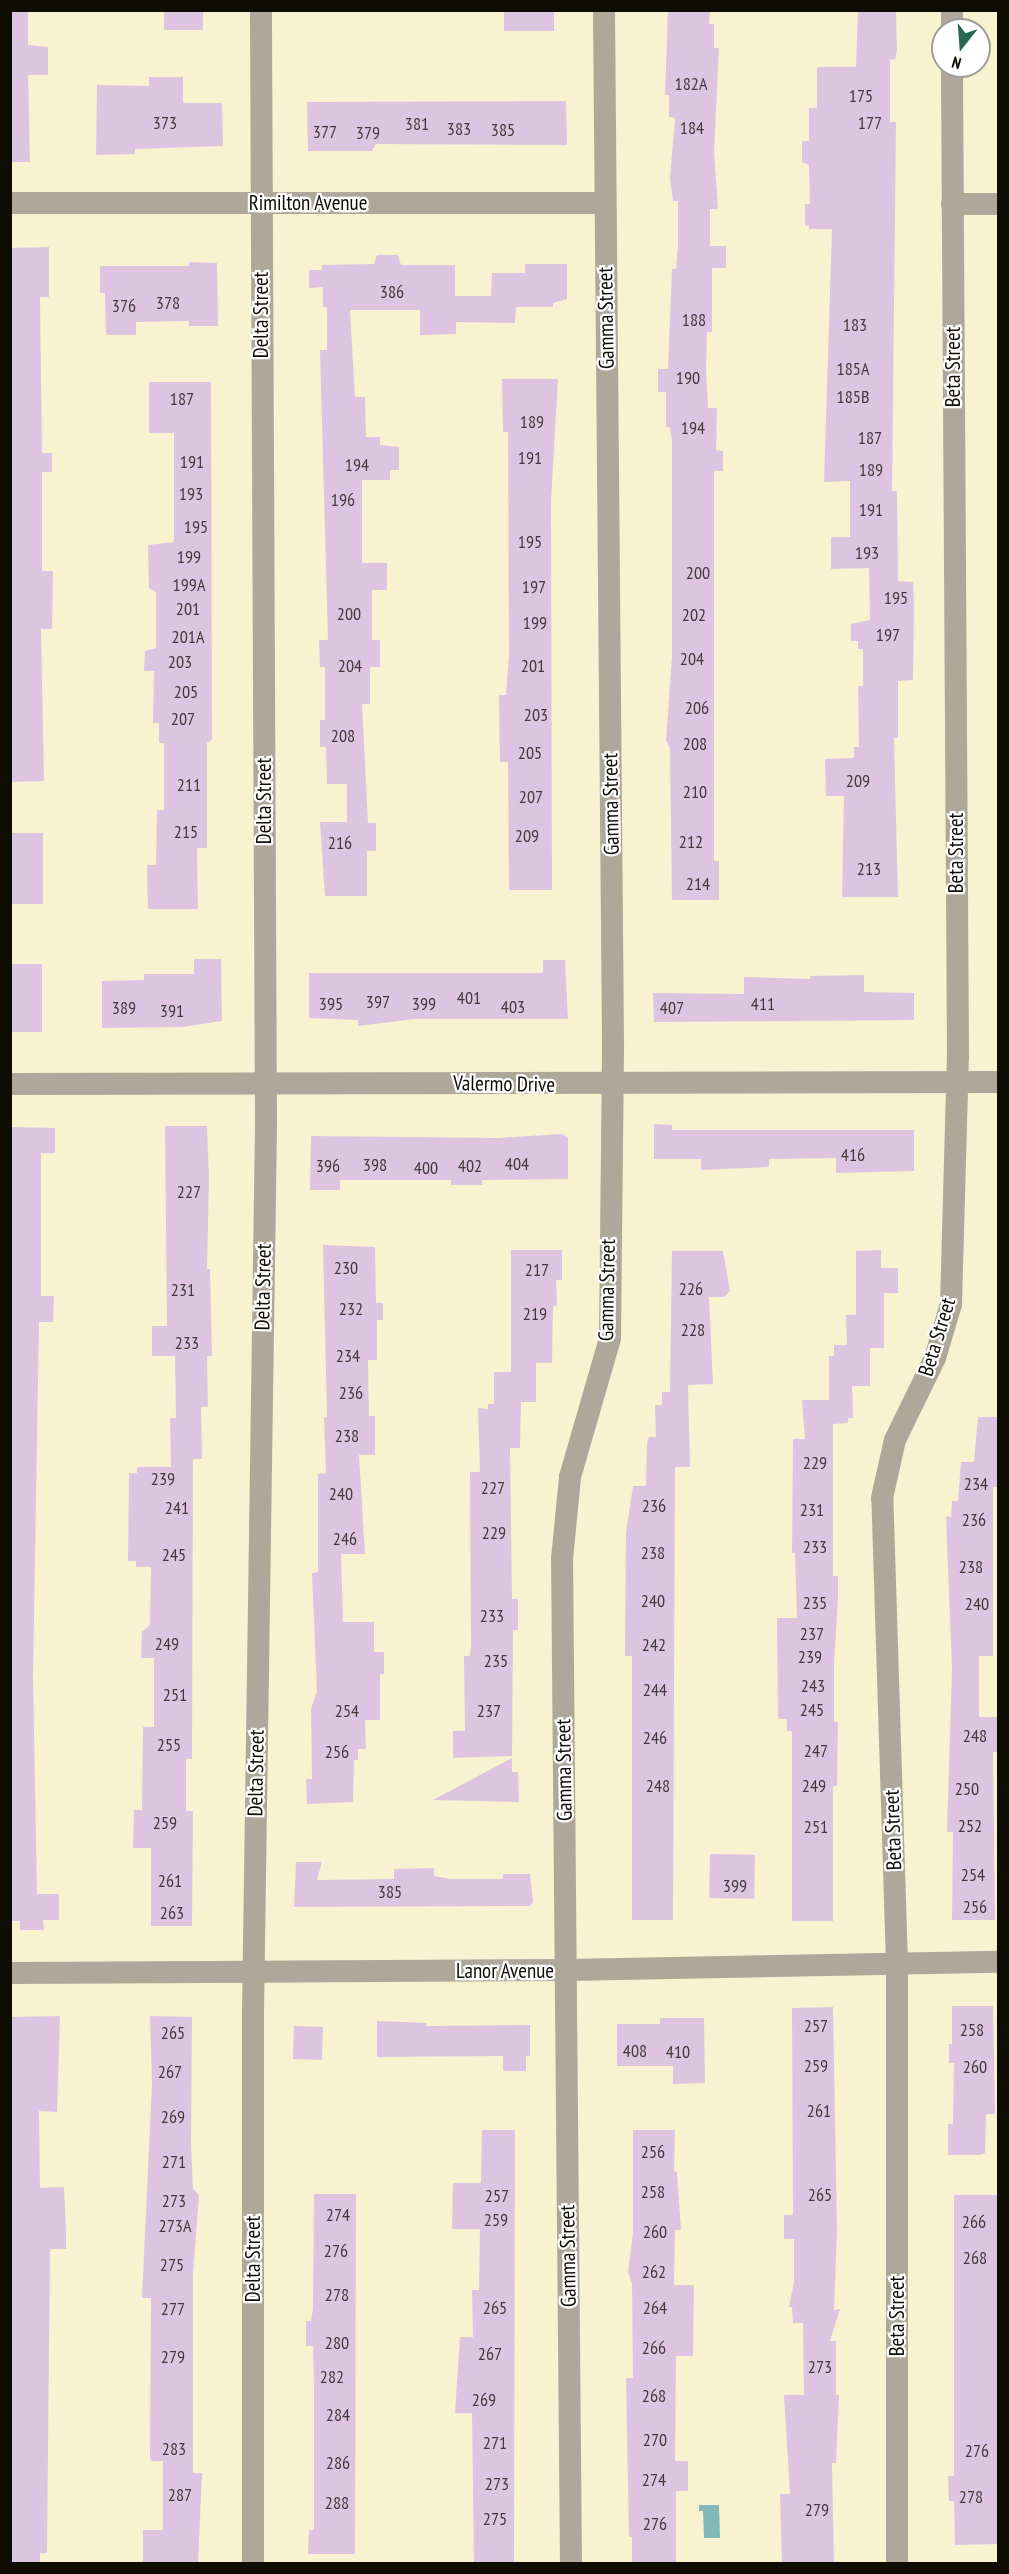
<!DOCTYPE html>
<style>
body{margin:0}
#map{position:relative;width:1009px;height:2574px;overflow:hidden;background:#f8f2d0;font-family:"PT Sans Narrow",sans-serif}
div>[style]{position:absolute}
.water>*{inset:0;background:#82b8ba}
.building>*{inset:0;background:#ddc5e1;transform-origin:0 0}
.street>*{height:22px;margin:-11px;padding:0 11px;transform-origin:11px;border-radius:11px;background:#afa79a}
span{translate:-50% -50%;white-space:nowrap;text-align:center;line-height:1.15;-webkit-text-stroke:4.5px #fff;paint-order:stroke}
.number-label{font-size:18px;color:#423a3a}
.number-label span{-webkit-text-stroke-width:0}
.street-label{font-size:21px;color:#0e0c03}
.frame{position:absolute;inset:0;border:12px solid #0e0c03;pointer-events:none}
.north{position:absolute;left:931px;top:18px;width:60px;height:60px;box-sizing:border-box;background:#fff;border:2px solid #9f9e9a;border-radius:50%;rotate:197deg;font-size:16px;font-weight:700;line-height:24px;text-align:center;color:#0e0c03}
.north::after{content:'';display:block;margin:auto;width:21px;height:27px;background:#296753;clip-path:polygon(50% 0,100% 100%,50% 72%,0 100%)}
</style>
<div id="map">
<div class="water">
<i style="clip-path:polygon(699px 2505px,719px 2505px,720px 2538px,704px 2538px,703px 2511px,699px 2511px)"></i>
</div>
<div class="building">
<i style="clip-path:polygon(10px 10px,28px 10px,28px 45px,48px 47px,48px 75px,28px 75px,30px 162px,10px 162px)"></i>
<i style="left:164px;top:10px;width:39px;height:20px"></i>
<i style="left:504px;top:10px;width:50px;height:21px"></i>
<i style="clip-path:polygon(668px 10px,710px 10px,709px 24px,714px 24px,714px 48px,719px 48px,714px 151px,718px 209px,710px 209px,710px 246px,726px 246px,726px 268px,712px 268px,712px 332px,707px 332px,706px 371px,708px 408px,717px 408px,716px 450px,723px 451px,723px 471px,714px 471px,714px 861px,719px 861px,719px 900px,672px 900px,670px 749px,666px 740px,672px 657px,672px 441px,670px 427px,666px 427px,666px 392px,658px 392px,658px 369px,668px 369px,672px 269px,676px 269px,678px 246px,678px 201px,673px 201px,670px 178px,675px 118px,669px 117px,669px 95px,665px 95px)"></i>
<i style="clip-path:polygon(858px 10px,896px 10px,897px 51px,895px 60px,890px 59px,890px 122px,896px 122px,892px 491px,897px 491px,898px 581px,913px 582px,914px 605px,913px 680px,898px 681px,898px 738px,894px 738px,898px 897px,842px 897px,844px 796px,826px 796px,825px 759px,854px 758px,854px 747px,859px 747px,858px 686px,863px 686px,863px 649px,858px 649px,858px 641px,851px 641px,851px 624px,870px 620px,869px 568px,831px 569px,831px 537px,850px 537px,850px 481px,824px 482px,832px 229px,809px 229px,809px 225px,805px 226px,805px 204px,810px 204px,809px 165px,802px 162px,802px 141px,809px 141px,809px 108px,817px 108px,817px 67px,856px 67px)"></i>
<i style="clip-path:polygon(149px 77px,183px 77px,183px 103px,222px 103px,223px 146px,135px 149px,135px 154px,96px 155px,97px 85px,149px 86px)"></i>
<i style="clip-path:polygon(566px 101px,567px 145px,376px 144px,372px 151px,308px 151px,307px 102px)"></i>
<i style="clip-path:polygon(49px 247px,49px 297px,40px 297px,42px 453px,52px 453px,52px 472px,42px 472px,42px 571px,53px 571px,52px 629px,41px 629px,44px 781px,10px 782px,10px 248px)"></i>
<i style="clip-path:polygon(377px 255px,398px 255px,401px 265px,455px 265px,455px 296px,491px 296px,492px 273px,525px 273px,525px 264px,567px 264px,567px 299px,553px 303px,553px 307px,516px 307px,515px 323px,456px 322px,456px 334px,420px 335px,420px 310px,350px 310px,355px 397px,365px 397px,366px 437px,380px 437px,380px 445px,399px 447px,399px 470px,390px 470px,390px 480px,362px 480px,362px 563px,387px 563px,387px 590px,372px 590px,372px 640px,380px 640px,380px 667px,370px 667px,370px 704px,362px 704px,368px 823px,376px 823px,376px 851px,367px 851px,367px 896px,325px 896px,320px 822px,347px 822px,347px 784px,327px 784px,326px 747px,320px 747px,320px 720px,325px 720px,325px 667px,320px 667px,319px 640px,328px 640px,320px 350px,327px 350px,327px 307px,323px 307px,323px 287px,309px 288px,309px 270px,322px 270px,322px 265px,374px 264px)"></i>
<i style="clip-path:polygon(189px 262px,217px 263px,218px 326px,189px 326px,189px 321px,136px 322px,136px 335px,106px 335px,105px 293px,100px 293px,100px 266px,189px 266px)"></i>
<i style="clip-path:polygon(502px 379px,558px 379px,551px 501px,552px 890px,509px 890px,508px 762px,500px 762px,499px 695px,506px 695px,509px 655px,508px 432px,503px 432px)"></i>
<i style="clip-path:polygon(149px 382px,211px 382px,212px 740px,207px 743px,207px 848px,197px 848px,198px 909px,148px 909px,147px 865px,156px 865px,157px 810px,164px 810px,164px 743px,159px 743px,159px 723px,153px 723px,154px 671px,144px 671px,145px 651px,156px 648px,156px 592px,149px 588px,148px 545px,174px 542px,174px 433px,149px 433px)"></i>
<i style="left:10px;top:833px;width:33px;height:71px"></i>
<i style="clip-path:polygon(194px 959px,221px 959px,222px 1021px,182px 1027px,102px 1028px,102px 981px,144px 980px,144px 974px,194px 974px)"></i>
<i style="clip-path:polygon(543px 960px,565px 960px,568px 1019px,414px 1019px,358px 1026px,358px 1020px,309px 1018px,309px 973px,543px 973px)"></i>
<i style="left:10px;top:964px;width:32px;height:68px"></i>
<i style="clip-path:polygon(864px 975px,864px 992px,914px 993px,914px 1020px,654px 1022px,653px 993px,744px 994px,744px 977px,810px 979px,810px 976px)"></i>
<i style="clip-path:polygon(654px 1124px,672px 1125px,672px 1130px,914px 1130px,914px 1171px,836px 1173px,836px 1158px,769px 1159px,769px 1167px,701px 1170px,701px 1159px,654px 1159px)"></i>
<i style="clip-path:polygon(165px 1126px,207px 1126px,209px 1179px,207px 1269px,210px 1269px,212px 1356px,207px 1356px,208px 1407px,201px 1407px,202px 1459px,193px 1459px,192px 1759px,186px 1759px,186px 1811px,193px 1811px,192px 1926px,151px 1926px,151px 1848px,133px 1848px,134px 1810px,142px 1810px,143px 1727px,154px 1727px,154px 1658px,141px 1658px,142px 1632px,150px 1625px,151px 1567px,136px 1567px,136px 1561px,128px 1561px,129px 1473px,137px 1473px,137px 1467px,171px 1467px,170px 1418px,176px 1418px,175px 1356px,152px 1356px,152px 1326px,167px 1326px)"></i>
<i style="clip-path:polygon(10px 1127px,55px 1128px,55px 1153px,41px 1153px,41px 1296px,54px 1296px,53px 1322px,39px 1322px,33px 1676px,37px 1894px,59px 1894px,59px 1920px,43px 1920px,44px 1930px,20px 1930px,20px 1921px,10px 1921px)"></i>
<i style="clip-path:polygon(562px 1134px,568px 1138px,568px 1179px,482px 1180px,482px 1185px,451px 1185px,451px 1180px,340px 1180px,340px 1190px,310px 1190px,311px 1136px,497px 1138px)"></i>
<i style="clip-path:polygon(323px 1245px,375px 1247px,376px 1303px,383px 1303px,383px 1320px,377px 1320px,377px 1360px,368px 1360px,369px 1416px,375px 1416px,375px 1455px,359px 1455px,365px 1554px,341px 1554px,343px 1622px,374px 1622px,374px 1652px,384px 1652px,384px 1674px,380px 1674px,380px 1720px,365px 1720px,366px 1749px,358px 1749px,358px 1760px,354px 1760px,353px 1802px,307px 1804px,306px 1779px,312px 1779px,311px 1709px,317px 1691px,312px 1573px,318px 1572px,318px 1474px,326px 1473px,324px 1417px,327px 1417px)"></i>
<i style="clip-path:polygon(511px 1250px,562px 1250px,562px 1280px,556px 1280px,557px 1306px,553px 1306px,552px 1363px,536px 1363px,536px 1402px,521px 1402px,520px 1448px,510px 1448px,512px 1599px,518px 1599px,518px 1630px,513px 1630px,512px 1756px,453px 1758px,453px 1731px,465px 1731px,464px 1656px,470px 1656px,471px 1645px,470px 1472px,480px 1472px,478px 1408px,488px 1409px,488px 1404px,494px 1404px,494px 1372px,511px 1372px)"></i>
<i style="clip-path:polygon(881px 1250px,881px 1268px,898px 1268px,898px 1293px,884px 1293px,884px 1348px,870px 1348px,870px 1386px,852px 1386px,853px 1418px,848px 1418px,848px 1423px,833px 1424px,833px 1576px,838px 1576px,838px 1598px,834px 1665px,834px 1722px,838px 1722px,837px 1786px,833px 1786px,833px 1921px,792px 1921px,792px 1731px,787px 1731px,787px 1719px,778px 1719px,777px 1618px,797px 1618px,795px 1553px,792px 1553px,793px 1439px,805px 1439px,802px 1400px,829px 1400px,829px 1356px,834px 1356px,834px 1345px,847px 1345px,846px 1315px,856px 1315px,856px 1251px)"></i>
<i style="clip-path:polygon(672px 1251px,723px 1251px,730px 1291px,724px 1297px,709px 1297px,713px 1384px,688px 1385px,690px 1467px,675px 1467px,673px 1920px,632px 1920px,632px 1656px,625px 1656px,626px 1532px,633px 1486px,646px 1486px,647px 1442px,649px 1437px,656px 1437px,655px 1405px,662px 1405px,662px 1392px,670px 1392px)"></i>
<i style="clip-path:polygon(978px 1417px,999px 1417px,999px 1487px,993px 1487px,993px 1656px,979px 1656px,979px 1717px,999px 1717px,999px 1752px,993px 1752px,995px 1920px,952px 1920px,953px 1832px,947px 1832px,952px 1669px,946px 1516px,951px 1517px,952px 1501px,958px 1501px,961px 1462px,974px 1462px)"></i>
<i style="clip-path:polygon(512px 1758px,512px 1772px,518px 1772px,519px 1802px,433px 1800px)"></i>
<i style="left:710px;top:1854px;width:45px;height:44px;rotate:1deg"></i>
<i style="clip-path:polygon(296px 1862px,322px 1862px,317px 1880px,394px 1879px,394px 1869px,434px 1868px,434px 1876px,451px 1879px,503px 1879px,503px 1874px,530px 1874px,533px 1902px,530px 1906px,294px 1907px)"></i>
<i style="clip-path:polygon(952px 2006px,993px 2006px,995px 2114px,986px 2114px,985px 2153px,979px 2155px,948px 2155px,948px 2124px,953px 2124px,954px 2063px,949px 2063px,949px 2044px,952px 2044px)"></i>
<i style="clip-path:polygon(833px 2007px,837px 2231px,834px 2310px,840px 2309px,830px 2341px,836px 2341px,836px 2395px,839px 2395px,836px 2463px,832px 2463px,834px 2564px,782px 2564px,780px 2494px,790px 2494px,784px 2395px,804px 2395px,803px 2323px,793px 2323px,792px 2307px,789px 2307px,794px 2282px,794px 2239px,784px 2239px,784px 2215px,793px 2215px,792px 2008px)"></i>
<i style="clip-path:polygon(60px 2016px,57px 2112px,39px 2111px,40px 2188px,64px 2187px,66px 2232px,66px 2249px,50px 2249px,47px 2553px,40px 2553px,40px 2564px,10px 2564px,10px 2017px)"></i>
<i style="clip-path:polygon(150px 2016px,192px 2017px,191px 2145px,193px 2189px,199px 2195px,193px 2274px,193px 2473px,202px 2473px,198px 2564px,143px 2564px,143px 2530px,163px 2530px,163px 2461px,151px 2461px,150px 2457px,151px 2298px,142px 2298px,152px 2083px)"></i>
<i style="clip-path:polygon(660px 2018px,704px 2018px,705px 2083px,673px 2084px,673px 2066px,617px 2066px,617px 2024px,660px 2024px)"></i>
<i style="clip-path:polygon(377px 2021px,427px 2023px,426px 2026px,530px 2025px,530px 2056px,526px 2056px,526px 2071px,503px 2071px,503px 2056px,377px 2057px)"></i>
<i style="left:294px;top:2026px;width:29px;height:33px;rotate:2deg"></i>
<i style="clip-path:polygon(482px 2130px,515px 2130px,514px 2564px,474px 2564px,472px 2413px,455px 2413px,460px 2337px,473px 2337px,472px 2290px,479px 2290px,480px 2229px,452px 2229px,453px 2183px,481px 2183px)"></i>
<i style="clip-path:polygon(633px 2130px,675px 2130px,674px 2171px,677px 2172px,681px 2230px,675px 2230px,674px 2285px,694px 2285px,693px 2356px,676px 2356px,675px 2461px,688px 2461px,688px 2491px,676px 2491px,676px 2564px,632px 2564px,632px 2537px,629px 2537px,626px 2378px,633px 2378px,632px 2284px,628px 2272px,633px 2233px)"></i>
<i style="clip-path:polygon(314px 2194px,356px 2194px,355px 2554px,308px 2554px,309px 2530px,314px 2530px,314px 2387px,313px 2346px,306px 2346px,306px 2321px,311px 2321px,313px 2309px)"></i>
<i style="clip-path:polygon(954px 2195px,997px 2195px,997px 2544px,955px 2545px,954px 2501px,949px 2501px,948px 2476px,954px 2476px)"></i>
</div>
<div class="street">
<i style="left:952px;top:30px;width:20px;rotate:-90deg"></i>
<i style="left:10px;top:203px;width:595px"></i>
<i style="left:952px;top:204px;width:46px"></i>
<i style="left:10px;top:1084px;width:988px;rotate:-0.12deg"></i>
<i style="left:10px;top:1973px;width:557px;rotate:-0.31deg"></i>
<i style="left:567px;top:1970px;width:431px;rotate:-1.1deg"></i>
<i style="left:253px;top:2564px;width:552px;rotate:-90deg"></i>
<i style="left:253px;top:2012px;width:889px;rotate:-89.16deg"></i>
<i style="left:266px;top:1123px;width:1113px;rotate:-90.26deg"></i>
<i style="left:571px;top:2564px;width:1005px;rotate:-90.51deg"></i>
<i style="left:562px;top:1559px;width:82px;rotate:-84.4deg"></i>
<i style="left:570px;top:1477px;width:145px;rotate:-73.9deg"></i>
<i style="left:610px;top:1338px;width:295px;rotate:-89.4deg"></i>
<i style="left:613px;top:1043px;width:1033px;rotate:-90.5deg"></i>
<i style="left:897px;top:2564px;width:600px;rotate:-90deg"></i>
<i style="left:897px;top:1964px;width:466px;rotate:-91.8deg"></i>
<i style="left:882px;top:1498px;width:59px;rotate:-77.4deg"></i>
<i style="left:895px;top:1440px;width:91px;rotate:-64deg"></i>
<i style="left:935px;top:1358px;width:56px;rotate:-73.5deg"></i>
<i style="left:951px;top:1304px;width:248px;rotate:-88.4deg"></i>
<i style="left:958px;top:1056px;width:990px;rotate:-90.35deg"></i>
</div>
<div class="number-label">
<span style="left:691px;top:84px">182A</span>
<span style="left:861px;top:96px">175</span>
<span style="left:165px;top:123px">373</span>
<span style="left:870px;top:123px">177</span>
<span style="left:417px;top:124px">381</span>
<span style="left:692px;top:128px">184</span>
<span style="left:459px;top:129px">383</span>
<span style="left:503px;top:130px">385</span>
<span style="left:325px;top:132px">377</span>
<span style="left:368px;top:133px">379</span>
<span style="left:392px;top:292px">386</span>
<span style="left:168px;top:303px">378</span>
<span style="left:124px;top:306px">376</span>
<span style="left:694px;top:320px">188</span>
<span style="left:855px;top:325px">183</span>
<span style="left:853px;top:369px">185A</span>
<span style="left:688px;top:378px">190</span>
<span style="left:853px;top:397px">185B</span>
<span style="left:182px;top:399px">187</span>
<span style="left:532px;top:422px">189</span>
<span style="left:693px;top:428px">194</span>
<span style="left:870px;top:438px">187</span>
<span style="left:530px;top:458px">191</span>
<span style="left:192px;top:462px">191</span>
<span style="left:357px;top:465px">194</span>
<span style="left:871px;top:470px">189</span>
<span style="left:191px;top:494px">193</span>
<span style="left:343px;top:500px">196</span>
<span style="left:871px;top:510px">191</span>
<span style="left:196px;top:527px">195</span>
<span style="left:530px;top:542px">195</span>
<span style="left:867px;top:553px">193</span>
<span style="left:189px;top:557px">199</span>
<span style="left:698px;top:573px">200</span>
<span style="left:189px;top:585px">199A</span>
<span style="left:534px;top:587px">197</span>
<span style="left:896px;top:598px">195</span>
<span style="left:188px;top:609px">201</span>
<span style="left:349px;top:614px">200</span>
<span style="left:694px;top:615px">202</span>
<span style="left:535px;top:623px">199</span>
<span style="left:888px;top:635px">197</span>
<span style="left:188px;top:637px">201A</span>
<span style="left:692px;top:659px">204</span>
<span style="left:180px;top:662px">203</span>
<span style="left:350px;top:666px">204</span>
<span style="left:533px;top:666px">201</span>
<span style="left:186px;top:692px">205</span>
<span style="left:697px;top:708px">206</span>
<span style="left:536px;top:715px">203</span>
<span style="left:183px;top:719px">207</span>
<span style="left:343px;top:736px">208</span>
<span style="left:695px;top:744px">208</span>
<span style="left:530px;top:753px">205</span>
<span style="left:858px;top:781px">209</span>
<span style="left:189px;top:785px">211</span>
<span style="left:695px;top:792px">210</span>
<span style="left:531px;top:797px">207</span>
<span style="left:186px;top:832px">215</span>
<span style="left:527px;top:836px">209</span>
<span style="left:691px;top:842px">212</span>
<span style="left:340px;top:843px">216</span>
<span style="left:869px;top:869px">213</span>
<span style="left:698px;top:884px">214</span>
<span style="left:469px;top:998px">401</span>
<span style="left:378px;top:1002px">397</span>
<span style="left:331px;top:1004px">395</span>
<span style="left:424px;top:1004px">399</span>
<span style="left:763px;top:1004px">411</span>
<span style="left:513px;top:1007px">403</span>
<span style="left:124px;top:1008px">389</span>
<span style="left:672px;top:1008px">407</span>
<span style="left:172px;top:1011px">391</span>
<span style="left:853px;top:1155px">416</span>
<span style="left:517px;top:1164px">404</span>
<span style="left:375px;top:1165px">398</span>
<span style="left:328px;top:1166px">396</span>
<span style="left:470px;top:1166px">402</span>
<span style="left:426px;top:1168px">400</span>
<span style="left:189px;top:1192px">227</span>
<span style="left:346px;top:1268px">230</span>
<span style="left:537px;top:1270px">217</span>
<span style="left:691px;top:1289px">226</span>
<span style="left:183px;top:1290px">231</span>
<span style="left:351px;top:1309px">232</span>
<span style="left:535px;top:1314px">219</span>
<span style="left:693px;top:1330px">228</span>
<span style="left:187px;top:1343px">233</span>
<span style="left:348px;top:1356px">234</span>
<span style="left:351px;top:1393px">236</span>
<span style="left:347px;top:1436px">238</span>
<span style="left:815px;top:1463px">229</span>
<span style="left:163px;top:1479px">239</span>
<span style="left:976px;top:1484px">234</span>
<span style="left:493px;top:1488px">227</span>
<span style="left:341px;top:1494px">240</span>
<span style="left:654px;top:1506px">236</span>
<span style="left:177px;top:1508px">241</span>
<span style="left:812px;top:1510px">231</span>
<span style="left:974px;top:1520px">236</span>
<span style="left:494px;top:1533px">229</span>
<span style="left:345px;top:1539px">246</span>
<span style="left:815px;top:1547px">233</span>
<span style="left:653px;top:1553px">238</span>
<span style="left:174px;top:1555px">245</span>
<span style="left:971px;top:1567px">238</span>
<span style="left:653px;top:1601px">240</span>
<span style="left:815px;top:1603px">235</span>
<span style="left:977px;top:1604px">240</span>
<span style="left:492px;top:1616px">233</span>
<span style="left:812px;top:1634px">237</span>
<span style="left:167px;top:1644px">249</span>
<span style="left:654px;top:1645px">242</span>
<span style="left:810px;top:1657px">239</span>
<span style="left:496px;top:1661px">235</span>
<span style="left:813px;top:1686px">243</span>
<span style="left:655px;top:1690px">244</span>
<span style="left:175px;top:1695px">251</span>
<span style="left:812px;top:1710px">245</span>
<span style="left:347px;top:1711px">254</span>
<span style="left:489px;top:1711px">237</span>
<span style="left:975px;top:1736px">248</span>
<span style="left:655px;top:1738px">246</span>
<span style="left:169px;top:1745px">255</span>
<span style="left:816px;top:1751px">247</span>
<span style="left:337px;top:1752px">256</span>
<span style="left:658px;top:1786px">248</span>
<span style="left:814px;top:1786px">249</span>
<span style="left:967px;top:1789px">250</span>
<span style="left:165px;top:1823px">259</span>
<span style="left:970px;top:1826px">252</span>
<span style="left:816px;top:1827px">251</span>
<span style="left:973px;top:1875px">254</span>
<span style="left:170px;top:1881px">261</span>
<span style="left:735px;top:1886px">399</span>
<span style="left:390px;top:1892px">385</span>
<span style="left:975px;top:1907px">256</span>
<span style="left:172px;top:1913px">263</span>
<span style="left:816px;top:2026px">257</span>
<span style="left:972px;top:2030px">258</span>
<span style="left:173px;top:2033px">265</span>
<span style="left:635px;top:2051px">408</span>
<span style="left:678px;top:2052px">410</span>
<span style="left:816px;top:2066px">259</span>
<span style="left:975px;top:2067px">260</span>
<span style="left:170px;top:2072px">267</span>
<span style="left:819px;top:2111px">261</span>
<span style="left:173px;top:2117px">269</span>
<span style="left:653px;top:2152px">256</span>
<span style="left:174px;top:2162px">271</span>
<span style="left:653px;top:2192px">258</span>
<span style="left:820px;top:2195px">265</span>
<span style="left:497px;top:2196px">257</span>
<span style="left:174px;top:2201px">273</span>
<span style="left:338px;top:2215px">274</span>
<span style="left:496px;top:2220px">259</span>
<span style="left:974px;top:2222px">266</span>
<span style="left:175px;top:2226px">273A</span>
<span style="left:655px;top:2232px">260</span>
<span style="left:336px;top:2251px">276</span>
<span style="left:975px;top:2258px">268</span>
<span style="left:172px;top:2265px">275</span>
<span style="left:654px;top:2272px">262</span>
<span style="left:337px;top:2295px">278</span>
<span style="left:495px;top:2308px">265</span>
<span style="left:655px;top:2308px">264</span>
<span style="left:173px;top:2309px">277</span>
<span style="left:337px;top:2343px">280</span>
<span style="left:654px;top:2348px">266</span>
<span style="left:490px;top:2354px">267</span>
<span style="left:173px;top:2357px">279</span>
<span style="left:820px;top:2367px">273</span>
<span style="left:332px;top:2377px">282</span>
<span style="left:654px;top:2396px">268</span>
<span style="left:484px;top:2400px">269</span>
<span style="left:338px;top:2415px">284</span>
<span style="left:655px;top:2440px">270</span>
<span style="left:495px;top:2443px">271</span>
<span style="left:174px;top:2449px">283</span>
<span style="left:977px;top:2451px">276</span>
<span style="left:338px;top:2463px">286</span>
<span style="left:654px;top:2480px">274</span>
<span style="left:497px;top:2484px">273</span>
<span style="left:180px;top:2495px">287</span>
<span style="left:971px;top:2497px">278</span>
<span style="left:337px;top:2503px">288</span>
<span style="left:817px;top:2510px">279</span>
<span style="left:495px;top:2519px">275</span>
<span style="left:655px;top:2524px">276</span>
</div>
<div class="street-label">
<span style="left:308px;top:203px">Rimilton Avenue</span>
<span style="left:261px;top:315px;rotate:-90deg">Delta Street</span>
<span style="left:606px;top:318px;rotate:-91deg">Gamma Street</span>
<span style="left:953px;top:367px;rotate:-90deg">Beta Street</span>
<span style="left:264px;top:801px;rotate:-90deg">Delta Street</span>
<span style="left:611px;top:804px;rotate:-91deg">Gamma Street</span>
<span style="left:956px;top:853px;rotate:-90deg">Beta Street</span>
<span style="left:504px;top:1084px;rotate:1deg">Valermo Drive</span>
<span style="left:263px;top:1287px;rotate:-89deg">Delta Street</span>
<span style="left:607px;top:1290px;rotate:-89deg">Gamma Street</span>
<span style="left:937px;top:1337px;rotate:-73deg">Beta Street</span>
<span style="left:564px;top:1770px;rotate:-91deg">Gamma Street</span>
<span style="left:256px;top:1773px;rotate:-89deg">Delta Street</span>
<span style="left:893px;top:1830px;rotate:-92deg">Beta Street</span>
<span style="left:505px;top:1971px">Lanor Avenue</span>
<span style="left:568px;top:2256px;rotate:-91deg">Gamma Street</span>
<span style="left:253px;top:2259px;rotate:-90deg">Delta Street</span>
<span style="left:897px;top:2316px;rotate:-90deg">Beta Street</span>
</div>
<div class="frame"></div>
<div class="north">N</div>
</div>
